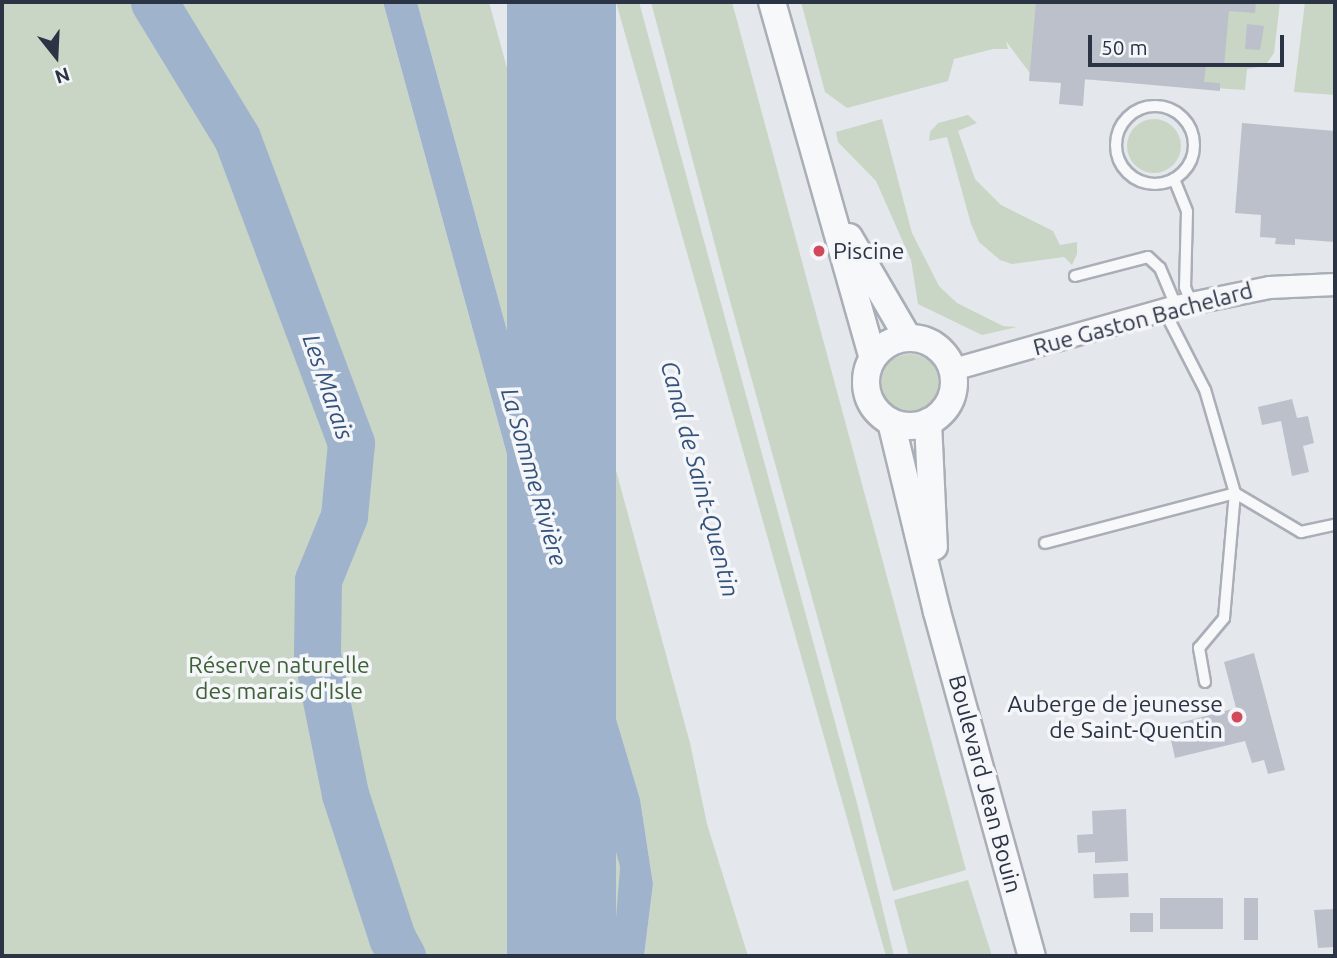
<!DOCTYPE html>
<meta charset="utf-8">
<style>
body{margin:0}
#map{position:relative;width:1337px;height:958px;overflow:hidden;background:#e4e7ec;font-family:Ubuntu,sans-serif}
div>[style]{position:absolute}
.green>*{inset:0;background:#c9d6c5}
.round{border-radius:50%}
.water>*{inset:0;background:#9fb4cc;transform-origin:0 0}
.river>*{height:47px;margin:-23.5px;padding:0 23.5px;transform-origin:23.5px;border-radius:23.5px;background:#9fb4cc}
.building>*{inset:0;background:#bbc0ca;transform-origin:0 0}
.roads{filter:drop-shadow(2px 0 #a9aeb7) drop-shadow(-2px 0 #a9aeb7) drop-shadow(0 2px #a9aeb7) drop-shadow(0 -2px #a9aeb7)}
.service>*{height:10px;margin:-5px;padding:0 5px;transform-origin:5px;border-radius:5px;background:#f7f8fa}
.service>.ring{margin:-5px;padding:0;box-sizing:content-box;background:none;border:10px solid #f7f8fa;border-radius:50%}
.minor>*{height:21px;margin:-10.5px;padding:0 10.5px;transform-origin:10.5px;border-radius:10.5px;background:#f7f8fa}
.tertiary>*{height:26px;margin:-13px;padding:0 13px;transform-origin:13px;border-radius:13px;background:#f7f8fa}
.tertiary>.ring{margin:-13px;padding:0;box-sizing:content-box;background:none;border:26px solid #f7f8fa;border-radius:50%}
.dots>*{width:19px;height:19px;translate:-50% -50%;box-sizing:border-box;border:4px solid #f4f6f9;border-radius:50%}
span{translate:-50% -50%;white-space:nowrap;text-align:center;line-height:1.15;-webkit-text-stroke:7px #f4f6f9;paint-order:stroke}
.poi-label{font-size:23px;color:#2b3445}
.left{translate:0 -50%;text-align:left}
.right{translate:-100% -50%;text-align:right}
.street-label{font-size:23px;color:#2b3445}
.park-label{font-size:23px;color:#3f6138}
.water-label{font-size:24px;color:#34527a;font-style:italic}
.frame{position:absolute;inset:0;border:4px solid #2b3445;pointer-events:none}
.north{position:absolute;left:21px;top:21px;width:70px;height:70px;-webkit-text-stroke:5px #f4f6f9;paint-order:stroke;rotate:162deg;font-size:19px;font-weight:700;line-height:28px;text-align:center;color:#2b3445}
.north::after{content:'';display:block;margin:auto;width:24px;height:32px;background:#2b3445;clip-path:polygon(50% 0,100% 100%,50% 72%,0 100%)}
.scale{position:absolute;left:1088px;top:35px;width:196px;height:32px;box-sizing:border-box;border:4px solid #2b3445;border-top:0;padding-left:9px;font-size:21px;line-height:24px;white-space:nowrap;color:#2b3445;-webkit-text-stroke:5px #f4f6f9;paint-order:stroke}
</style>
<div id="map">
<div class="green">
<i style="clip-path:polygon(2px 2px,383px 2px,620px 867px,614px 956px,2px 956px)"></i>
<i style="clip-path:polygon(417px 2px,489px 2px,690px 743px,707px 824px,748px 956px,644px 956px,653px 884px,640px 799px,583px 608px)"></i>
<i style="clip-path:polygon(616px 2px,639px 2px,857px 803px,894px 956px,886px 956px)"></i>
<i style="clip-path:polygon(651px 2px,732px 2px,966px 870px,893px 891px,724px 279px)"></i>
<i style="clip-path:polygon(801px 2px,1280px 2px,1274px 53px,1265px 66px,1247px 69px,1245px 90px,1032px 76px,1006px 41px,1008px 49px,993px 49px,954px 59px,948px 81px,847px 108px,825px 92px)"></i>
<i style="clip-path:polygon(1305px 2px,1335px 2px,1335px 95px,1294px 92px)"></i>
<i style="clip-path:polygon(968px 115px,977px 123px,958px 131px,975px 179px,1001px 205px,1053px 231px,1060px 245px,1077px 242px,1077px 254px,1072px 265px,1064px 257px,1012px 264px,1000px 260px,979px 242px,971px 224px,947px 137px,929px 141px,930px 132px,938px 123px)"></i>
<i class="round" style="left:1127px;top:119px;width:54px;height:54px"></i>
<i style="clip-path:polygon(882px 119px,912px 233px,939px 286px,957px 303px,1003px 326px,1017px 327px,982px 335px,918px 304px,911px 260px,876px 181px,838px 142px,836px 132px)"></i>
<i class="round" style="left:881px;top:354px;width:58px;height:58px"></i>
<i style="clip-path:polygon(968px 880px,992px 956px,909px 956px,894px 900px)"></i>
</div>
<div class="water">
<i style="clip-path:polygon(383px 2px,417px 2px,583px 608px,640px 799px,653px 884px,644px 956px,613px 956px,620px 867px)"></i>
<i style="left:507px;top:2px;width:109px;height:989px"></i>
</div>
<div class="river">
<i style="left:154px;top:2px;width:159px;rotate:58.6deg"></i>
<i style="left:237px;top:138px;width:326px;rotate:69.5deg"></i>
<i style="left:351px;top:443px;width:73px;rotate:95.5deg"></i>
<i style="left:344px;top:516px;width:69px;rotate:112.1deg"></i>
<i style="left:318px;top:580px;width:75px;rotate:90.8deg"></i>
<i style="left:317px;top:655px;width:142px;rotate:78.6deg"></i>
<i style="left:345px;top:794px;width:151px;rotate:71.9deg"></i>
<i style="left:392px;top:938px;width:21px;rotate:61deg"></i>
</div>
<div class="building">
<i style="clip-path:polygon(1036px 2px,1256px 2px,1255px 13px,1229px 11px,1224px 66px,1206px 65px,1204px 82px,1220px 83px,1220px 91px,1085px 79px,1083px 106px,1059px 104px,1061px 83px,1029px 81px)"></i>
<i style="clip-path:polygon(1247px 24px,1264px 26px,1260px 50px,1245px 49px)"></i>
<i style="clip-path:polygon(1242px 123px,1335px 131px,1335px 242px,1295px 239px,1295px 245px,1275px 244px,1276px 238px,1260px 237px,1261px 215px,1235px 213px)"></i>
<i style="clip-path:polygon(1292px 399px,1297px 418px,1308px 416px,1314px 443px,1303px 446px,1309px 472px,1292px 476px,1281px 421px,1262px 425px,1258px 407px)"></i>
<i style="clip-path:polygon(1254px 653px,1285px 770px,1268px 774px,1264px 760px,1252px 763px,1245px 741px,1175px 758px,1168px 726px,1236px 708px,1224px 662px)"></i>
<i style="clip-path:polygon(1126px 809px,1128px 861px,1095px 863px,1095px 852px,1078px 853px,1077px 835px,1093px 834px,1092px 811px)"></i>
<i style="left:1128px;top:873px;width:24px;height:35px;rotate:88deg"></i>
<i style="left:1223px;top:898px;width:31px;height:63px;rotate:90deg"></i>
<i style="left:1244px;top:898px;width:14px;height:42px"></i>
<i style="clip-path:polygon(1335px 909px,1335px 944px,1334px 947px,1318px 948px,1314px 910px)"></i>
<i style="left:1130px;top:913px;width:23px;height:19px"></i>
</div>
<div class="roads">
<div class="service">
<i class="ring" style="left:1116px;top:106px;width:68px;height:68px"></i>
<i style="left:1174px;top:179px;width:35px;rotate:68deg"></i>
<i style="left:1187px;top:212px;width:75px;rotate:91.5deg"></i>
<i style="left:1185px;top:287px;width:17px;rotate:69deg"></i>
<i style="left:1075px;top:276px;width:75px;rotate:-14.6deg"></i>
<i style="left:1148px;top:257px;width:16px;rotate:43deg"></i>
<i style="left:1160px;top:268px;width:41px;rotate:67.2deg"></i>
<i style="left:1045px;top:543px;width:196px;rotate:-14.7deg"></i>
<i style="left:1235px;top:493px;width:107px;rotate:-106.2deg"></i>
<i style="left:1205px;top:390px;width:90px;rotate:-117.1deg"></i>
<i style="left:1205px;top:682px;width:35px;rotate:-100deg"></i>
<i style="left:1199px;top:648px;width:39px;rotate:-50deg"></i>
<i style="left:1224px;top:618px;width:125px;rotate:-85deg"></i>
<i style="left:1235px;top:493px;width:77px;rotate:30.6deg"></i>
<i style="left:1301px;top:532px;width:35px;rotate:-12deg"></i>
</div>
<div class="minor">
<i style="left:953px;top:369px;width:232px;rotate:-15.8deg"></i>
<i style="left:1176px;top:306px;width:95px;rotate:-11.5deg"></i>
<i style="left:1269px;top:287px;width:66px;rotate:-2.6deg"></i>
</div>
<div class="tertiary">
<i style="left:772px;top:2px;width:370px;rotate:74.2deg"></i>
<i style="left:849px;top:237px;width:117px;rotate:59.7deg"></i>
<i class="ring" style="left:866px;top:338px;width:62px;height:62px"></i>
<i style="left:891px;top:422px;width:195px;rotate:76.4deg"></i>
<i style="left:937px;top:612px;width:357px;rotate:74.6deg"></i>
<i style="left:928px;top:422px;width:125px;rotate:87.3deg"></i>
</div>
</div>
<div class="dots">
<i style="left:819px;top:251px;background:#d1495b"></i>
<i style="left:1237px;top:717px;background:#d1495b"></i>
</div>
<div class="poi-label">
<span class="left" style="left:833px;top:251px">Piscine</span>
<span class="right" style="left:1223px;top:717px">Auberge de jeunesse<br>de Saint-Quentin</span>
</div>
<div class="street-label">
<span style="left:1143px;top:319px;rotate:-15deg">Rue Gaston Bachelard</span>
<span style="left:985px;top:784px;rotate:75deg">Boulevard Jean Bouin</span>
</div>
<div class="park-label">
<span style="left:279px;top:678px">Réserve naturelle<br>des marais d'Isle</span>
</div>
<div class="water-label">
<span style="left:328px;top:387px;rotate:71deg">Les Marais</span>
<span style="left:534px;top:477px;rotate:74deg">La Somme Rivière</span>
<span style="left:700px;top:479px;rotate:75deg">Canal de Saint-Quentin</span>
</div>
<div class="frame"></div>
<div class="north">N</div>
<div class="scale">50 m</div>
</div>
